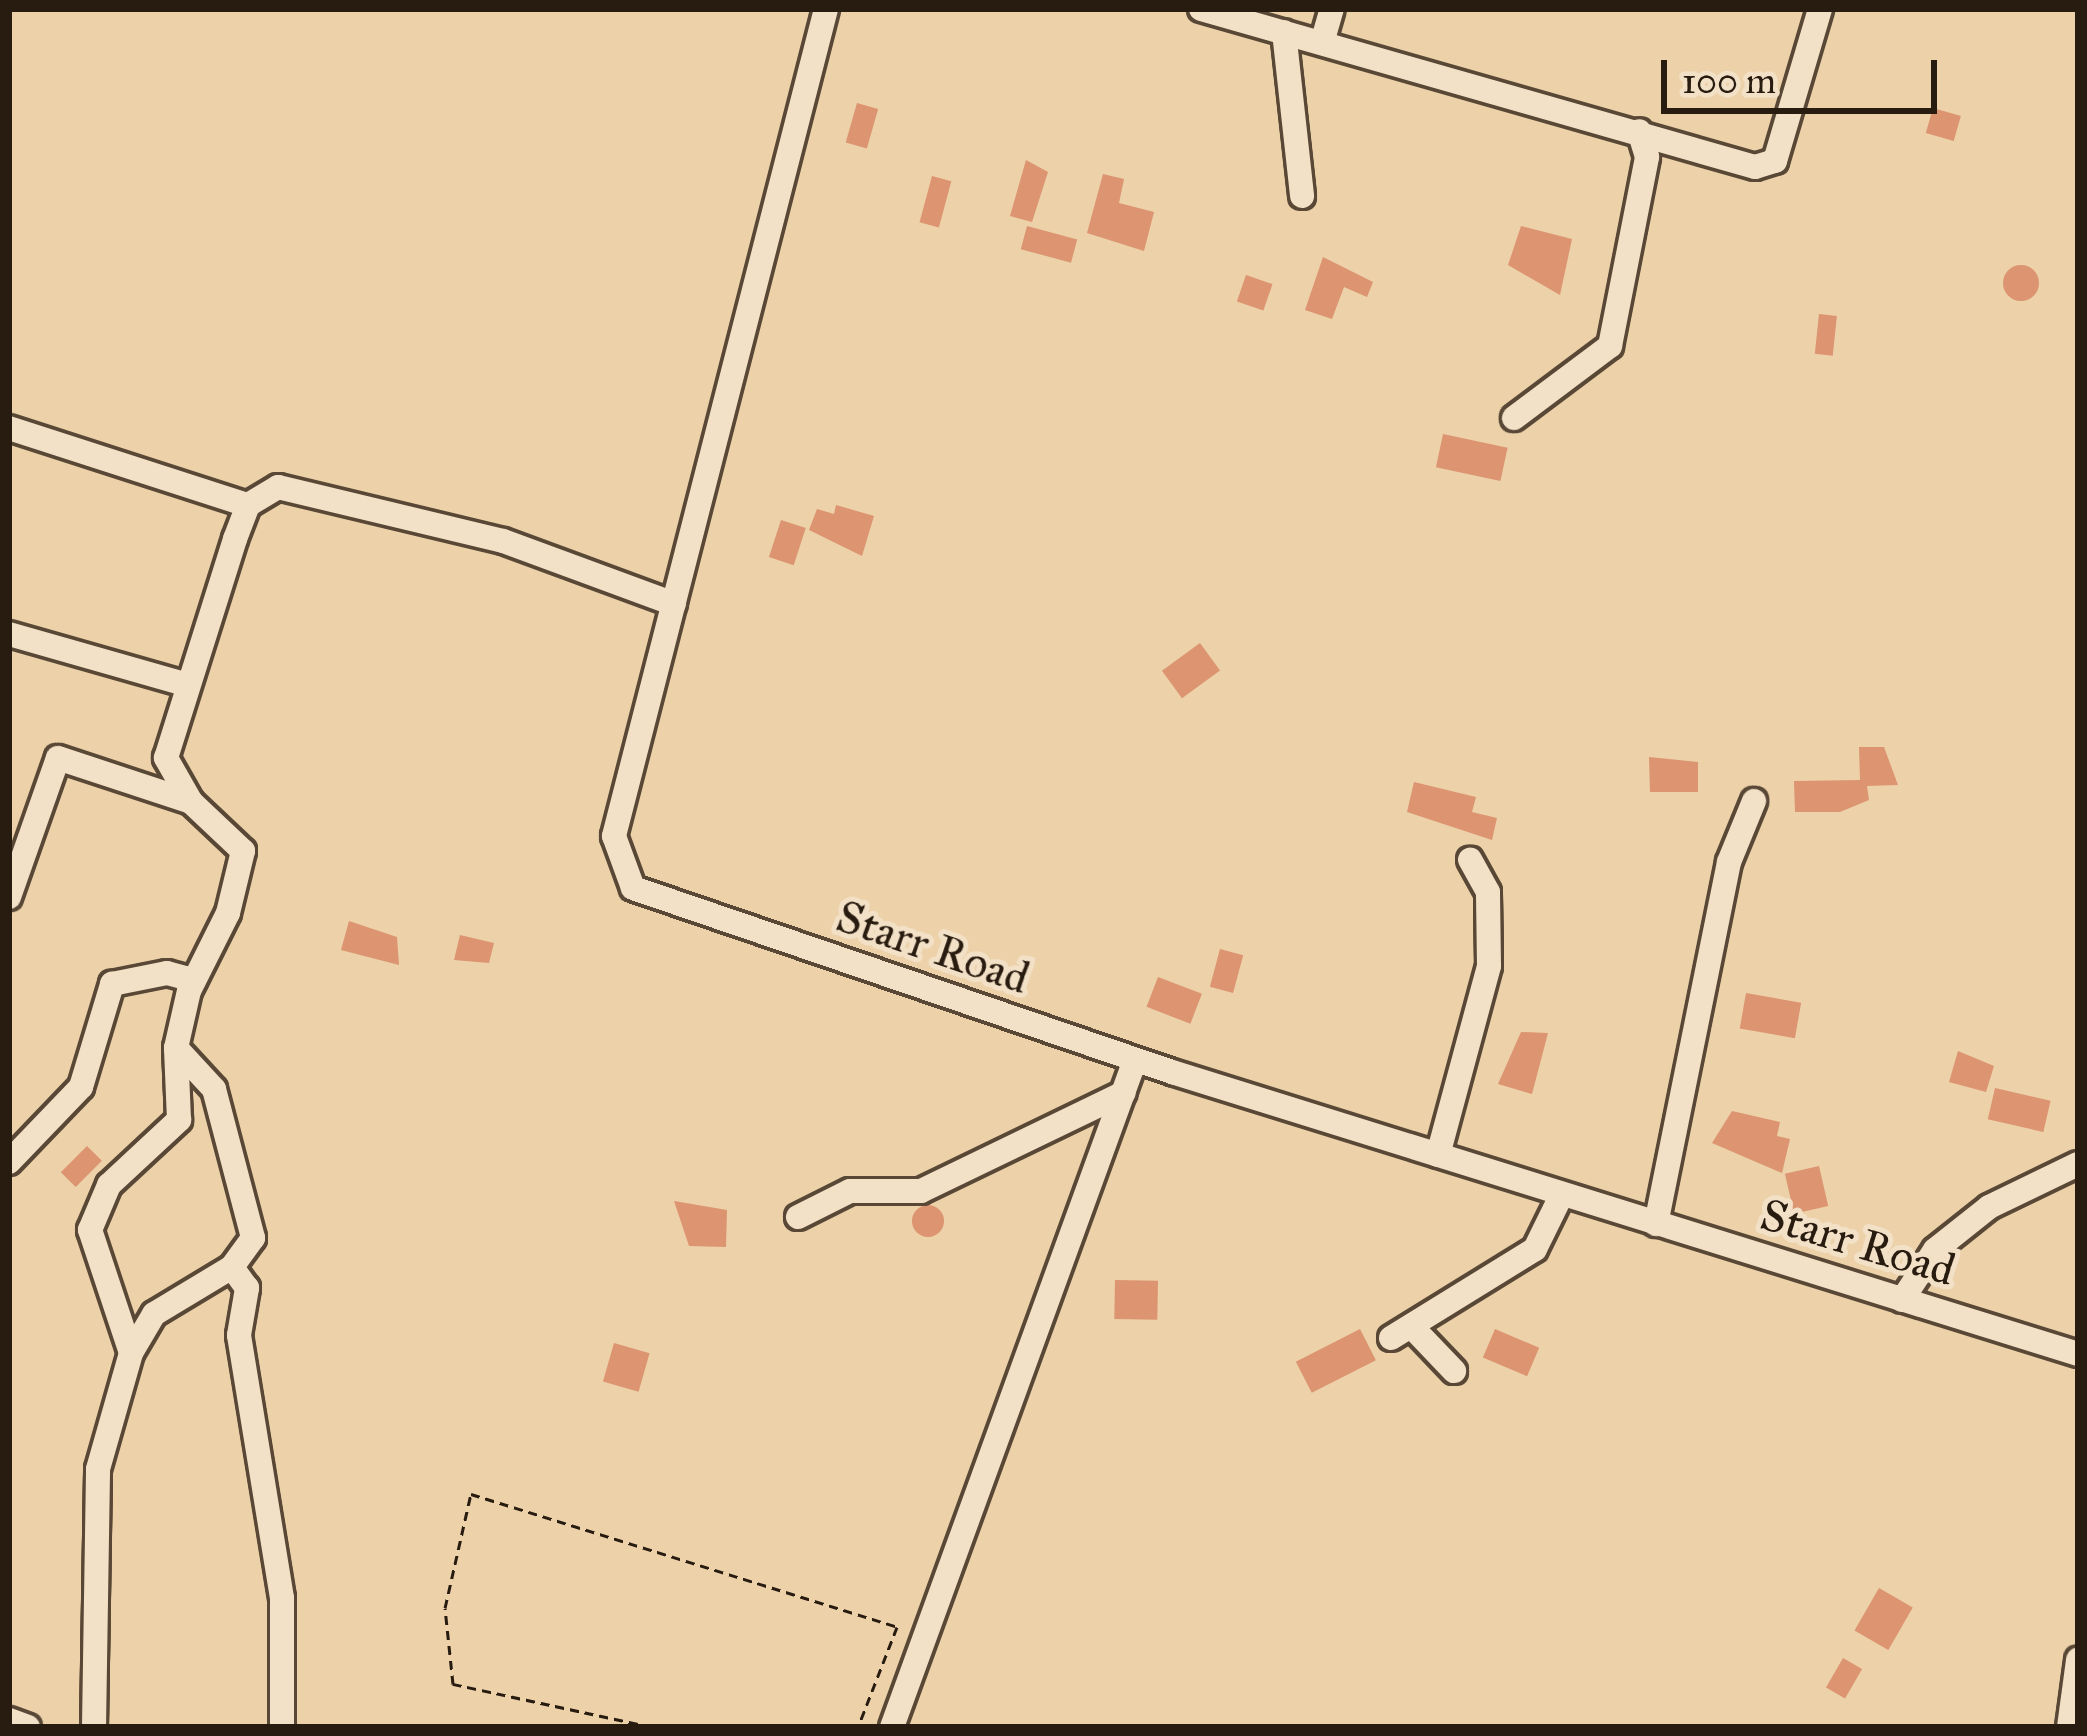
<!DOCTYPE html>
<style>
body{margin:0}
#map{position:relative;width:2087px;height:1736px;overflow:hidden;background:#ecd1a9;font-family:"IM FELL Great Primer",serif}
div>[style]{position:absolute}
.building>*{inset:0;background:#dc9471;transform-origin:0 0}
.round{border-radius:50%}
.path>*{height:3px;margin-top:-1.5px;transform-origin:0;background:repeating-linear-gradient(90deg,#281b0f 0 9px,transparent 0 15px)}
.roads{filter:drop-shadow(3px 0 #594836) drop-shadow(-3px 0 #594836) drop-shadow(0 3px #594836) drop-shadow(0 -3px #594836)}
.minor>*{height:24px;margin:-12px;padding:0 12px;transform-origin:12px;border-radius:12px;background:#f3e1c7}
span{translate:-50% -50%;white-space:nowrap;text-align:center;line-height:1.15;-webkit-text-stroke:10px #f3e1c7;paint-order:stroke}
.street-label{font-size:45px;color:#281b0f}
.frame{position:absolute;inset:0;border:12px solid #281b0f;pointer-events:none}
.scale{position:absolute;left:1661px;top:60px;width:276px;height:54px;box-sizing:border-box;border:6px solid #281b0f;border-top:0;padding-left:15px;font-size:36px;line-height:42px;white-space:nowrap;color:#281b0f;-webkit-text-stroke:9px #f3e1c7;paint-order:stroke}
</style>
<div id="map">
<div class="building">
<i style="left:857px;top:103px;width:22px;height:41px;rotate:16deg"></i>
<i style="left:1933px;top:108px;width:29px;height:26px;rotate:16deg"></i>
<i style="clip-path:polygon(1026px 160px,1048px 172px,1032px 222px,1010px 216px)"></i>
<i style="clip-path:polygon(1103px 174px,1124px 179px,1119px 203px,1154px 212px,1144px 251px,1087px 233px)"></i>
<i style="left:932px;top:176px;width:20px;height:48px;rotate:15deg"></i>
<i style="left:1027px;top:226px;width:52px;height:24px;rotate:15deg"></i>
<i style="clip-path:polygon(1521px 226px,1572px 239px,1560px 295px,1508px 265px)"></i>
<i style="clip-path:polygon(1323px 257px,1373px 282px,1367px 297px,1344px 287px,1332px 319px,1305px 310px)"></i>
<i class="round" style="left:2003px;top:265px;width:36px;height:36px"></i>
<i style="left:1246px;top:275px;width:28px;height:28px;rotate:19deg"></i>
<i style="left:1819px;top:314px;width:18px;height:40px;rotate:6deg"></i>
<i style="left:1443px;top:434px;width:66px;height:34px;rotate:12deg"></i>
<i style="clip-path:polygon(836px 505px,874px 516px,862px 556px,809px 530px,817px 509px,834px 514px)"></i>
<i style="left:781px;top:520px;width:26px;height:39px;rotate:18deg"></i>
<i style="left:1200px;top:643px;width:34px;height:47px;rotate:54deg"></i>
<i style="clip-path:polygon(1859px 747px,1884px 747px,1898px 785px,1867px 786px,1869px 800px,1840px 812px,1795px 812px,1794px 781px,1860px 780px)"></i>
<i style="clip-path:polygon(1649px 757px,1698px 762px,1698px 792px,1650px 792px)"></i>
<i style="clip-path:polygon(1414px 782px,1476px 797px,1472px 812px,1497px 818px,1492px 840px,1407px 812px)"></i>
<i style="clip-path:polygon(349px 921px,397px 937px,399px 965px,341px 950px)"></i>
<i style="clip-path:polygon(460px 935px,494px 943px,489px 963px,454px 960px)"></i>
<i style="left:1220px;top:949px;width:24px;height:39px;rotate:15deg"></i>
<i style="left:1158px;top:977px;width:47px;height:32px;rotate:21deg"></i>
<i style="left:1746px;top:993px;width:56px;height:36px;rotate:10deg"></i>
<i style="clip-path:polygon(1521px 1032px,1548px 1033px,1532px 1094px,1498px 1084px)"></i>
<i style="clip-path:polygon(1958px 1051px,1994px 1066px,1986px 1092px,1949px 1082px)"></i>
<i style="left:1995px;top:1088px;width:57px;height:32px;rotate:13deg"></i>
<i style="clip-path:polygon(1732px 1111px,1780px 1122px,1777px 1136px,1790px 1139px,1782px 1173px,1712px 1143px)"></i>
<i style="left:87px;top:1146px;width:21px;height:37px;rotate:45deg"></i>
<i style="left:1819px;top:1166px;width:41px;height:35px;rotate:77deg"></i>
<i style="clip-path:polygon(674px 1201px,727px 1210px,726px 1247px,689px 1246px)"></i>
<i class="round" style="left:912px;top:1205px;width:32px;height:32px"></i>
<i style="left:1115px;top:1280px;width:43px;height:39px;rotate:1deg"></i>
<i style="left:1360px;top:1329px;width:35px;height:72px;rotate:63deg"></i>
<i style="left:1495px;top:1329px;width:48px;height:31px;rotate:23deg"></i>
<i style="left:614px;top:1343px;width:37px;height:40px;rotate:16deg"></i>
<i style="left:1879px;top:1588px;width:39px;height:49px;rotate:30deg"></i>
<i style="left:1843px;top:1658px;width:22px;height:34px;rotate:30deg"></i>
</div>
<div class="path">
<i style="left:652px;top:1727px;width:204px;rotate:-167.8deg"></i>
<i style="left:453px;top:1684px;width:76px;rotate:-96deg"></i>
<i style="left:445px;top:1608px;width:117px;rotate:-77.2deg"></i>
<i style="left:471px;top:1494px;width:446px;rotate:17.3deg"></i>
<i style="left:897px;top:1627px;width:107px;rotate:111.3deg"></i>
</div>
<div class="roads">
<div class="minor">
<i style="left:826px;top:9px;width:854px;rotate:104.38deg"></i>
<i style="left:614px;top:836px;width:55px;rotate:69.9deg"></i>
<i style="left:633px;top:888px;width:570px;rotate:18.85deg"></i>
<i style="left:1172px;top:1072px;width:949px;rotate:17.29deg"></i>
<i style="left:1201px;top:9px;width:576px;rotate:15.92deg"></i>
<i style="left:1755px;top:167px;width:21px;rotate:-17deg"></i>
<i style="left:1775px;top:161px;width:159px;rotate:-73.5deg"></i>
<i style="left:1284px;top:32px;width:165px;rotate:83.7deg"></i>
<i style="left:1322px;top:43px;width:35px;rotate:-74deg"></i>
<i style="left:1514px;top:418px;width:120px;rotate:-36.9deg"></i>
<i style="left:1610px;top:346px;width:193px;rotate:-78.9deg"></i>
<i style="left:1647px;top:157px;width:27px;rotate:-107deg"></i>
<i style="left:9px;top:428px;width:251px;rotate:17.9deg"></i>
<i style="left:9px;top:634px;width:186px;rotate:15.9deg"></i>
<i style="left:9px;top:897px;width:147px;rotate:-70.6deg"></i>
<i style="left:58px;top:758px;width:140px;rotate:18.3deg"></i>
<i style="left:176px;top:1048px;width:56px;rotate:47.2deg"></i>
<i style="left:214px;top:1089px;width:154px;rotate:75.3deg"></i>
<i style="left:253px;top:1238px;width:36px;rotate:126deg"></i>
<i style="left:1438px;top:1155px;width:196px;rotate:-74.9deg"></i>
<i style="left:1489px;top:966px;width:74px;rotate:-90.8deg"></i>
<i style="left:1488px;top:892px;width:37px;rotate:-119deg"></i>
<i style="left:9px;top:1162px;width:104px;rotate:-46.2deg"></i>
<i style="left:81px;top:1087px;width:108px;rotate:-73.2deg"></i>
<i style="left:112px;top:984px;width:56px;rotate:-11.3deg"></i>
<i style="left:167px;top:973px;width:28px;rotate:15deg"></i>
<i style="left:798px;top:1217px;width:58px;rotate:-26.6deg"></i>
<i style="left:850px;top:1191px;width:71px"></i>
<i style="left:921px;top:1191px;width:225px;rotate:-25.8deg"></i>
<i style="left:1656px;top:1224px;width:369px;rotate:-78.6deg"></i>
<i style="left:1729px;top:862px;width:66px;rotate:-67.7deg"></i>
<i style="left:1902px;top:1300px;width:60px;rotate:-56.6deg"></i>
<i style="left:1935px;top:1250px;width:69px;rotate:-38.5deg"></i>
<i style="left:1989px;top:1207px;width:99px;rotate:-25.8deg"></i>
<i style="left:1412px;top:1327px;width:61px;rotate:46.3deg"></i>
<i style="left:1391px;top:1338px;width:169px;rotate:-31.7deg"></i>
<i style="left:1535px;top:1249px;width:61px;rotate:-63.9deg"></i>
<i style="left:9px;top:1720px;width:20px;rotate:20deg"></i>
<i style="left:94px;top:1727px;width:258px;rotate:-89.1deg"></i>
<i style="left:98px;top:1469px;width:121px;rotate:-74.1deg"></i>
<i style="left:282px;top:1727px;width:129px;rotate:-90deg"></i>
<i style="left:282px;top:1598px;width:266px;rotate:-99.3deg"></i>
<i style="left:239px;top:1335px;width:48px;rotate:-80.3deg"></i>
<i style="left:247px;top:1288px;width:26px;rotate:-126deg"></i>
<i style="left:232px;top:1267px;width:91px;rotate:148.9deg"></i>
<i style="left:154px;top:1314px;width:45px;rotate:120.5deg"></i>
<i style="left:131px;top:1353px;width:130px;rotate:-108.4deg"></i>
<i style="left:90px;top:1230px;width:49px;rotate:-67.1deg"></i>
<i style="left:109px;top:1185px;width:96px;rotate:-42.9deg"></i>
<i style="left:179px;top:1120px;width:72px;rotate:-92.4deg"></i>
<i style="left:176px;top:1048px;width:58px;rotate:-77.2deg"></i>
<i style="left:189px;top:991px;width:87px;rotate:-63.4deg"></i>
<i style="left:228px;top:913px;width:64px;rotate:-76.4deg"></i>
<i style="left:243px;top:851px;width:71px;rotate:-136.7deg"></i>
<i style="left:191px;top:802px;width:51px;rotate:-119.6deg"></i>
<i style="left:166px;top:758px;width:230px;rotate:-72.5deg"></i>
<i style="left:235px;top:539px;width:36px;rotate:-69deg"></i>
<i style="left:248px;top:505px;width:35px;rotate:-31deg"></i>
<i style="left:278px;top:487px;width:231px;rotate:13.5deg"></i>
<i style="left:503px;top:541px;width:182px;rotate:20.2deg"></i>
<i style="left:892px;top:1727px;width:710px;rotate:-69.98deg"></i>
<i style="left:2069px;top:1727px;width:68px;rotate:-82.3deg"></i>
</div>
</div>
<div class="street-label">
<span style="left:933px;top:947px;rotate:19deg">Starr Road</span>
<span style="left:1858px;top:1242px;rotate:17deg">Starr Road</span>
</div>
<div class="frame"></div>
<div class="scale">100 m</div>
</div>
